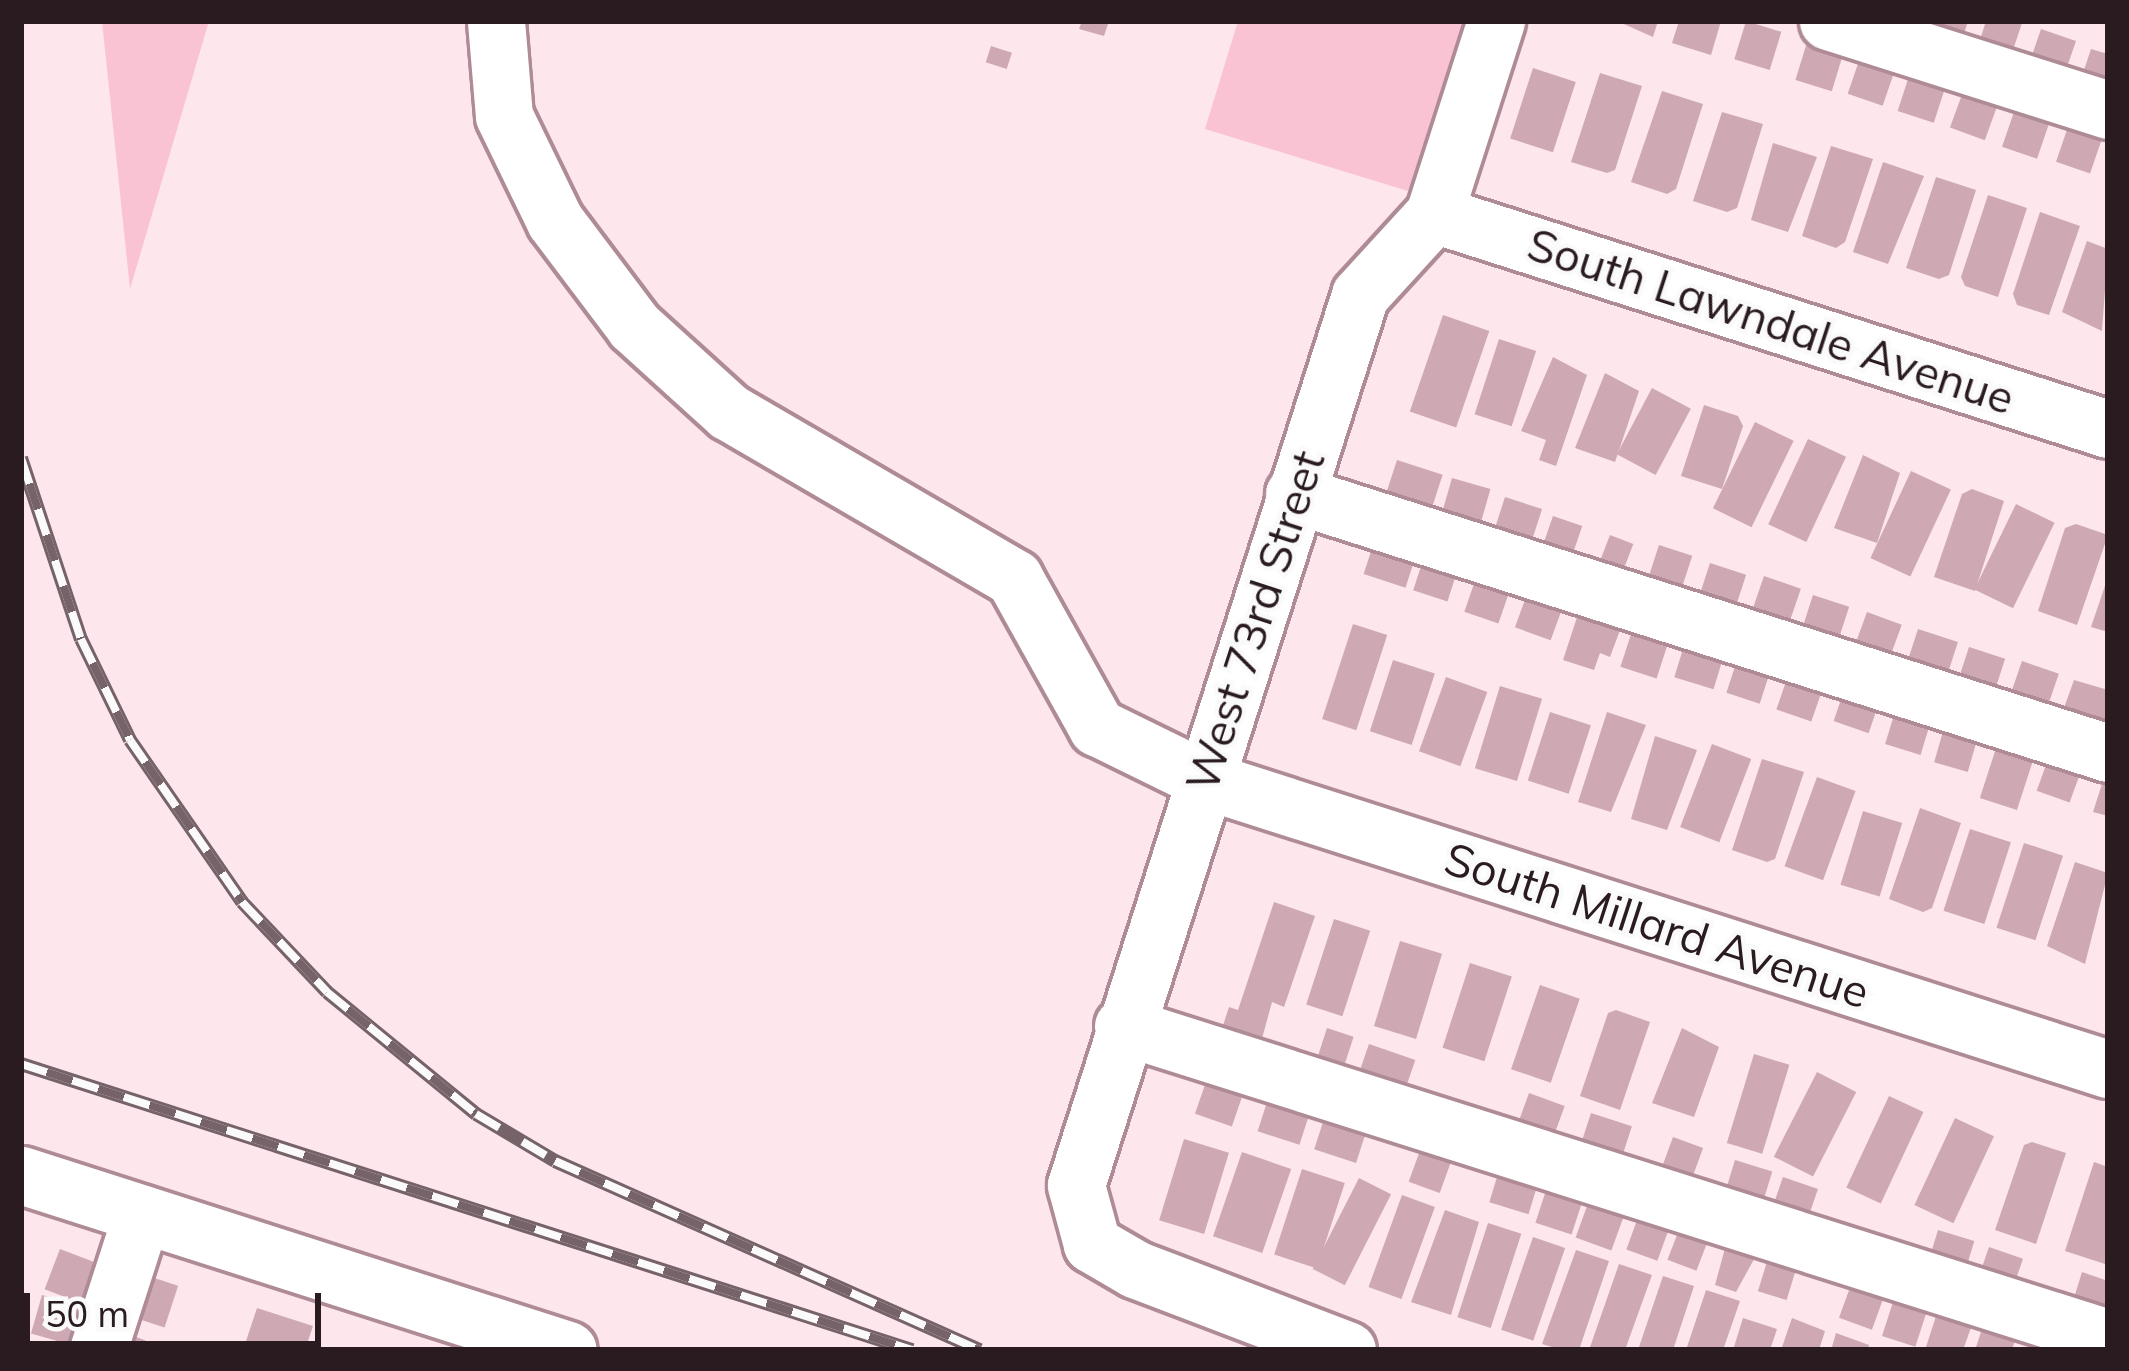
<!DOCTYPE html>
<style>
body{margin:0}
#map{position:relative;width:2129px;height:1371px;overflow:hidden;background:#fde6ec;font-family:Mulish,sans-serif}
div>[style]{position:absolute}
.green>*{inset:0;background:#fac3d4}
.building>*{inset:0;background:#cea9b4;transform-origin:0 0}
.roads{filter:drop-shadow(3px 0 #ae8b95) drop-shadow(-3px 0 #ae8b95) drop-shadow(0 3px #ae8b95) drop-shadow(0 -3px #ae8b95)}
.minor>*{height:57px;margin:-28.5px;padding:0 28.5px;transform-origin:28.5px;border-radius:28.5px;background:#fff}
.rail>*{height:14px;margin-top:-7px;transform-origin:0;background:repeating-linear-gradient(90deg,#fafafa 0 27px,#756369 0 54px);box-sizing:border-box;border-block:3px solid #756369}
span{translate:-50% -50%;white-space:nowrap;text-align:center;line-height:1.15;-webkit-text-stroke:9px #fafafa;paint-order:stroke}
.street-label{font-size:45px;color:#291b20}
.frame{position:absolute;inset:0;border:24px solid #291b20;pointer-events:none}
.scale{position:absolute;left:24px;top:1293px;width:297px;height:54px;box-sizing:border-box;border:6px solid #291b20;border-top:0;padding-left:15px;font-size:36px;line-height:42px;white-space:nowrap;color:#291b20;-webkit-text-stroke:9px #fafafa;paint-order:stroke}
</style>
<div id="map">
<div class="green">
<i style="clip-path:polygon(102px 21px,209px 21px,130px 289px)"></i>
<i style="clip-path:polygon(1238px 21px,1477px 21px,1421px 195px,1205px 129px)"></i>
</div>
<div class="building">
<i style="clip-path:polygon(1082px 21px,1109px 21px,1104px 36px,1079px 29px)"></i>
<i style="clip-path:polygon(1617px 21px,1658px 21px,1653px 37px)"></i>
<i style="clip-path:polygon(1679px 21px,1721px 21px,1711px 55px,1672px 43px)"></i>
<i style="left:1746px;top:21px;width:37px;height:40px;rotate:17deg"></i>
<i style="clip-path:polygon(1930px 21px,1968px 21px,1959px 50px,1924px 38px)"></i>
<i style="clip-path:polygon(1986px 21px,2022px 23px,2010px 59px,1977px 49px)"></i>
<i style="left:2041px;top:29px;width:37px;height:42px;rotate:19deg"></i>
<i style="left:1808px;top:39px;width:38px;height:43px;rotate:17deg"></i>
<i style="left:991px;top:46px;width:22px;height:17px;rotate:18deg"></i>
<i style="clip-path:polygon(2091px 49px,2108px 54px,2108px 96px,2079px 85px)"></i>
<i style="left:1861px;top:55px;width:37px;height:41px;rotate:19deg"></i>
<i style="left:1533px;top:68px;width:45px;height:74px;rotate:18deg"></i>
<i style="clip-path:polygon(1600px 73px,1642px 86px,1615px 170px,1607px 173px,1571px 162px)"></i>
<i style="left:1910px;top:73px;width:38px;height:40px;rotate:18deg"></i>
<i style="left:1964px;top:89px;width:37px;height:41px;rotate:20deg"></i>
<i style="clip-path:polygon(1662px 91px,1703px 104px,1676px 189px,1667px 194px,1631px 182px)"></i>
<i style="left:2016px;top:106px;width:37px;height:43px;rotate:19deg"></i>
<i style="clip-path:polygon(1722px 112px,1763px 124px,1737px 208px,1727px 212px,1693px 201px)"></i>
<i style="left:2070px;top:121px;width:36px;height:43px;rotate:19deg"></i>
<i style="clip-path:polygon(1773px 143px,1817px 157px,1788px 232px,1751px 220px)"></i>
<i style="clip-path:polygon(1831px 146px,1873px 159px,1845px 242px,1836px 248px,1802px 236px)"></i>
<i style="clip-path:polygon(1883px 162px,1924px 176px,1888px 264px,1853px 252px)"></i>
<i style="clip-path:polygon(1936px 177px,1976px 190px,1949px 275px,1939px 279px,1906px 268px)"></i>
<i style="clip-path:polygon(1988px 195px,2027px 208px,1998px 297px,1965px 286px,1961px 277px)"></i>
<i style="clip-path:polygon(2040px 212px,2080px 226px,2049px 315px,2017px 305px,2013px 294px)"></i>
<i style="clip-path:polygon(2087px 241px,2108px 249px,2102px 331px,2062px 312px)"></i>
<i style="left:1443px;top:315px;width:49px;height:102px;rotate:19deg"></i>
<i style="left:1499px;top:339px;width:39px;height:79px;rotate:18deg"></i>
<i style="clip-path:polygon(1553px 357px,1587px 375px,1556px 466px,1539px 460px,1546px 440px,1521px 431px)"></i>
<i style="clip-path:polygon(1605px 373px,1639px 391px,1615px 462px,1575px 448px)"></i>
<i style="left:1652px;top:388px;width:44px;height:75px;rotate:28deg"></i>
<i style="clip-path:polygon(1704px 405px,1738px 416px,1743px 426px,1722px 489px,1681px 476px)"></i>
<i style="left:1755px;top:422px;width:43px;height:96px;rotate:26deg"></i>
<i style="left:1808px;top:439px;width:42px;height:94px;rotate:25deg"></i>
<i style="clip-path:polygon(1863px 455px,1900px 473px,1877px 543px,1834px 528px)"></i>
<i style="left:1397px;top:460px;width:48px;height:46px;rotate:18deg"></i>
<i style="left:1911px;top:471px;width:44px;height:96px;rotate:25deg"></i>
<i style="left:1452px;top:478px;width:40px;height:42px;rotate:16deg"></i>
<i style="clip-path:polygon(1972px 489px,2004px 501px,1975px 591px,1934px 577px,1962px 494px)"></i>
<i style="left:1505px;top:497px;width:39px;height:42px;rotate:18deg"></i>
<i style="left:2016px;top:504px;width:43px;height:95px;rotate:26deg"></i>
<i style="left:1553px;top:516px;width:31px;height:37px;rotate:19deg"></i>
<i style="clip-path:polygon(2076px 524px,2108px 535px,2077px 625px,2038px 611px,2065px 528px)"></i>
<i style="left:1610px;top:535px;width:25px;height:37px;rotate:21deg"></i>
<i style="left:1376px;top:536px;width:44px;height:40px;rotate:18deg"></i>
<i style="left:1659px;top:545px;width:35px;height:42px;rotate:18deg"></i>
<i style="left:1424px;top:557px;width:36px;height:35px;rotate:18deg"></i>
<i style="left:1710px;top:563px;width:38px;height:45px;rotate:18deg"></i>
<i style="left:1478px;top:572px;width:36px;height:42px;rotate:19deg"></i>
<i style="left:1764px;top:576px;width:39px;height:47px;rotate:19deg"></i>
<i style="clip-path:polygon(2108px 577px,2108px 632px,2091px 627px)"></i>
<i style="left:1530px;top:586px;width:38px;height:44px;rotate:20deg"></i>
<i style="left:1813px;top:595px;width:38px;height:42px;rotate:18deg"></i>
<i style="clip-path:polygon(1580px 608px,1623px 622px,1610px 657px,1600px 653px,1594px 670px,1563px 660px)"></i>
<i style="left:1867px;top:612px;width:37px;height:40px;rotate:20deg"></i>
<i style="left:1353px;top:624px;width:36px;height:100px;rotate:18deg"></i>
<i style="left:1634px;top:625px;width:38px;height:44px;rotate:18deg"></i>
<i style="left:1918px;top:629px;width:42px;height:41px;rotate:18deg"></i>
<i style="left:1686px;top:639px;width:41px;height:40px;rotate:17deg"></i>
<i style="left:1969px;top:647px;width:38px;height:35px;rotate:18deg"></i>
<i style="left:1740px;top:651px;width:35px;height:44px;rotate:18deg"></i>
<i style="left:1393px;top:660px;width:44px;height:75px;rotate:18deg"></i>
<i style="left:2022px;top:661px;width:39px;height:44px;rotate:19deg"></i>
<i style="left:1791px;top:667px;width:37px;height:45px;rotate:19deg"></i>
<i style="left:1446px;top:677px;width:44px;height:79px;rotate:20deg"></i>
<i style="clip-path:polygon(2074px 680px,2108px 690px,2106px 723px,2060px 719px)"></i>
<i style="left:1500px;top:686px;width:44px;height:86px;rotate:17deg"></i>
<i style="left:1845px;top:688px;width:37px;height:35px;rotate:19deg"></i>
<i style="left:1898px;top:702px;width:37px;height:44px;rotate:17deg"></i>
<i style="left:1550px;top:712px;width:43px;height:72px;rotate:18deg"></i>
<i style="clip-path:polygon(1607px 712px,1646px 725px,1611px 812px,1578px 802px)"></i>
<i style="left:1946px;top:721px;width:35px;height:43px;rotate:16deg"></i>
<i style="clip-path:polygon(1655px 736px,1697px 750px,1667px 830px,1631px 819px)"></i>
<i style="left:1999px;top:739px;width:39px;height:62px;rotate:18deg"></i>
<i style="left:1712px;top:744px;width:42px;height:89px;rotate:21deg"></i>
<i style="left:2050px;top:754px;width:35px;height:39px;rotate:20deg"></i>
<i style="clip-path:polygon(1762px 759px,1804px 772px,1775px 859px,1767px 862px,1732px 850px)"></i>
<i style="clip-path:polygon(2108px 765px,2108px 816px,2093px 812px)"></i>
<i style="left:1817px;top:777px;width:41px;height:95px;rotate:20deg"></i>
<i style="clip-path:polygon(1920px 808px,1961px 823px,1932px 908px,1923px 912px,1889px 899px)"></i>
<i style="left:1863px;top:811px;width:41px;height:77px;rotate:17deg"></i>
<i style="left:1970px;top:829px;width:43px;height:86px;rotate:18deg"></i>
<i style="left:2024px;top:843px;width:41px;height:89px;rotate:18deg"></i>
<i style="clip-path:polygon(2075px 862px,2108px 873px,2085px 964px,2047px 946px)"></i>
<i style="clip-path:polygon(1274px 902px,1315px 916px,1284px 1007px,1272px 1002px,1257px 1057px,1217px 1044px,1229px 1007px,1238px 1010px)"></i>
<i style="left:1334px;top:919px;width:38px;height:90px;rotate:18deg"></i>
<i style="left:1400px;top:941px;width:44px;height:89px;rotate:17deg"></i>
<i style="left:1470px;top:963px;width:44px;height:89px;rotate:18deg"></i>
<i style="left:1540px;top:985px;width:42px;height:89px;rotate:19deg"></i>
<i style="clip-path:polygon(1616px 1010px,1650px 1022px,1620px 1110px,1580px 1096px,1608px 1013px)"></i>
<i style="left:1327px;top:1028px;width:28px;height:42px;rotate:18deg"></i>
<i style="clip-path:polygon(1682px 1028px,1719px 1047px,1694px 1117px,1652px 1103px)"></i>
<i style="left:1369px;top:1044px;width:49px;height:44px;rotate:19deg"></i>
<i style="left:1754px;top:1054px;width:37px;height:93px;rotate:17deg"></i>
<i style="left:1817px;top:1072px;width:44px;height:95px;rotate:27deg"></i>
<i style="left:1208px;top:1076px;width:39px;height:40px;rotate:19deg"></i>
<i style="left:1529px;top:1093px;width:38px;height:42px;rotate:20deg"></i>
<i style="left:1269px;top:1096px;width:44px;height:37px;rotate:18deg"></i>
<i style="left:1889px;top:1096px;width:38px;height:101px;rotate:25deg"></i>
<i style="left:1591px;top:1113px;width:43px;height:44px;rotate:18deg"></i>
<i style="left:1325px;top:1116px;width:44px;height:35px;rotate:18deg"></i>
<i style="left:1955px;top:1118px;width:43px;height:96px;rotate:25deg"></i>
<i style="left:1673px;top:1137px;width:32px;height:44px;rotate:20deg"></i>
<i style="left:1184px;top:1139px;width:47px;height:85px;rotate:17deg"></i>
<i style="clip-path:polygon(2032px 1142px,2066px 1153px,2036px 1244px,1995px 1230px,2024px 1145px)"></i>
<i style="left:1422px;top:1145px;width:33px;height:39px;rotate:20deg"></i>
<i style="left:1242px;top:1152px;width:52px;height:89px;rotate:19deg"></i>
<i style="left:1735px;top:1160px;width:39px;height:43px;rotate:17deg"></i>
<i style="clip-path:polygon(2094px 1162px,2108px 1167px,2105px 1264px,2065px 1251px)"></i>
<i style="left:1501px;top:1164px;width:41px;height:40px;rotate:17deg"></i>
<i style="left:1302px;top:1169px;width:45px;height:90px;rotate:18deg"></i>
<i style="left:1783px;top:1177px;width:37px;height:40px;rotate:19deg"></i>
<i style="left:1359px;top:1178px;width:36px;height:102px;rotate:27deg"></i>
<i style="left:1549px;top:1181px;width:38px;height:44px;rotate:18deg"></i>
<i style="left:1402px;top:1195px;width:35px;height:98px;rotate:20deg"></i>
<i style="left:1590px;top:1198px;width:38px;height:42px;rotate:20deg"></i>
<i style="clip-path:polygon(1445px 1210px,1479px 1222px,1451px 1315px,1411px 1302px)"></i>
<i style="left:1640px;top:1212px;width:33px;height:40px;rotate:20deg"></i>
<i style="left:1488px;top:1223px;width:35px;height:99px;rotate:18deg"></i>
<i style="left:1680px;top:1227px;width:31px;height:35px;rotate:21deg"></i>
<i style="left:1938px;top:1230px;width:38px;height:37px;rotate:17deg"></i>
<i style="left:1533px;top:1237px;width:34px;height:98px;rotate:19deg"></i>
<i style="clip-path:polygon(1727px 1241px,1758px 1252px,1736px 1292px,1715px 1285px)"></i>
<i style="left:1989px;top:1247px;width:36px;height:37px;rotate:19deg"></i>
<i style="left:60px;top:1249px;width:40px;height:43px;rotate:21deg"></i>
<i style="clip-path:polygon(1576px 1250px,1609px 1261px,1579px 1350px,1562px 1350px,1542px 1344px)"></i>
<i style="left:1769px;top:1255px;width:30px;height:38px;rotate:17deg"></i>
<i style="clip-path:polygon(1619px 1264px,1652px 1275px,1625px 1350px,1589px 1350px)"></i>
<i style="clip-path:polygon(2082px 1272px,2108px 1281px,2103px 1321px,2070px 1311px)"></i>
<i style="left:142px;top:1274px;width:38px;height:44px;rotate:18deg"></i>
<i style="clip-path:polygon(1663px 1276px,1694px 1286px,1673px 1350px,1638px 1350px)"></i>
<i style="left:1852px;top:1282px;width:35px;height:38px;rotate:20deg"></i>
<i style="clip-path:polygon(1706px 1290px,1740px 1301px,1723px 1350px,1686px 1350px)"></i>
<i style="left:42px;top:1295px;width:43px;height:40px;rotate:16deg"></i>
<i style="left:1895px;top:1296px;width:35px;height:42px;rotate:18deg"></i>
<i style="clip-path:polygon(257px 1308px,313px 1326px,305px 1350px,243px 1350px)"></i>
<i style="clip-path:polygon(1938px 1310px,1973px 1322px,1963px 1350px,1926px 1347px)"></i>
<i style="clip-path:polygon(1743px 1318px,1777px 1329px,1770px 1350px,1733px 1350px)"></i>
<i style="clip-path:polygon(1792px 1318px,1825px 1331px,1819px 1350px,1781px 1350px)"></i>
<i style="clip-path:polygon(1984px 1323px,2017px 1334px,2012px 1350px,1975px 1350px)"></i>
<i style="clip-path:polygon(123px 1332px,160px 1346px,159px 1350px,117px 1350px)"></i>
<i style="clip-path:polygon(1836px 1333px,1869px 1345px,1868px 1350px,1831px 1350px)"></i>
</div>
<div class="roads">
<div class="minor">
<i style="left:496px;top:21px;width:95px;rotate:85.2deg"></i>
<i style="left:504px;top:116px;width:117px;rotate:64.1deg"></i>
<i style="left:555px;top:221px;width:131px;rotate:53deg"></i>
<i style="left:634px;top:326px;width:128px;rotate:42.2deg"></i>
<i style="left:729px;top:412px;width:330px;rotate:30.2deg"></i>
<i style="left:1014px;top:578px;width:171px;rotate:60.9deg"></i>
<i style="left:1097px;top:727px;width:120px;rotate:26.1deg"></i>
<i style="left:1205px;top:780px;width:948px;rotate:17.75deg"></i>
<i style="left:1828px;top:21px;width:294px;rotate:17.6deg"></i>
<i style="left:1434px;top:214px;width:707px;rotate:17.69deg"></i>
<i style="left:1294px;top:494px;width:854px;rotate:17.65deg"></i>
<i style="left:1123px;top:1026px;width:1033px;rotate:17.58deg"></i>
<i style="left:21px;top:1175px;width:574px;rotate:17.74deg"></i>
<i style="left:98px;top:1350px;width:143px;rotate:-72.1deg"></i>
<i style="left:1347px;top:1350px;width:227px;rotate:-159.1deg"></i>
<i style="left:1135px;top:1269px;width:50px;rotate:-149.8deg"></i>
<i style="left:1092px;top:1244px;width:61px;rotate:-105.2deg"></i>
<i style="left:1076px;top:1185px;width:934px;rotate:-72.3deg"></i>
<i style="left:1360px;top:295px;width:110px;rotate:-47.6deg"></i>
<i style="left:1434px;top:214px;width:203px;rotate:-72.2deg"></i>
</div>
</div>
<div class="rail">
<i style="left:21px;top:458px;width:191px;rotate:71.7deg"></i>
<i style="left:81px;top:639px;width:112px;rotate:64.1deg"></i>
<i style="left:130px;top:740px;width:197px;rotate:55.3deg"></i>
<i style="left:242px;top:902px;width:124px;rotate:46.6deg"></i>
<i style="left:327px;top:992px;width:193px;rotate:39.3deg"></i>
<i style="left:476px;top:1114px;width:92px;rotate:30.7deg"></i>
<i style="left:555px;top:1161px;width:465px;rotate:24deg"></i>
<i style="left:21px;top:1064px;width:936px;rotate:17.8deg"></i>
</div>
<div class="street-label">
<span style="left:1771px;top:321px;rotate:18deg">South Lawndale Avenue</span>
<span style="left:1255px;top:621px;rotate:-72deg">West 73rd Street</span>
<span style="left:1657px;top:925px;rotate:18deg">South Millard Avenue</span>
</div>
<div class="frame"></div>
<div class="scale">50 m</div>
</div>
